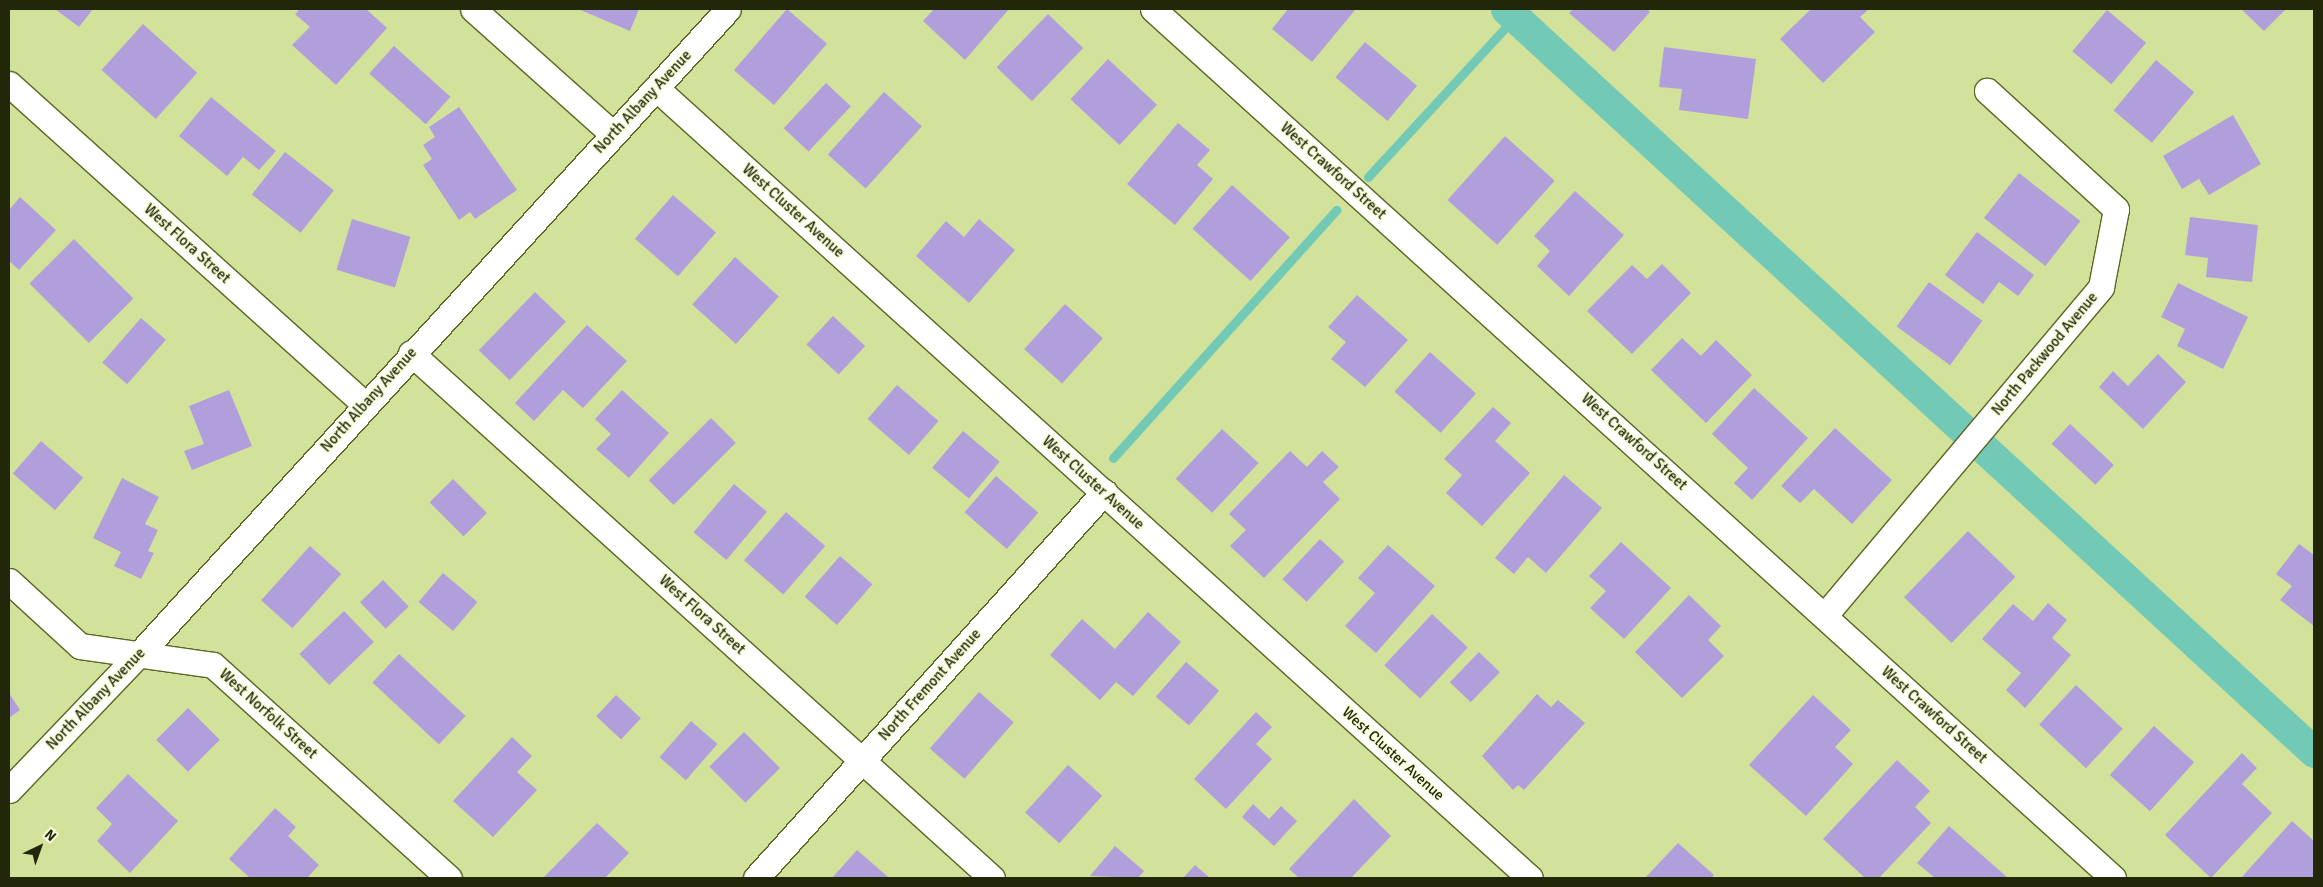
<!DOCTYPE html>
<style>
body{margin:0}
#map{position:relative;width:2323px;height:887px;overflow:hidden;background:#d3e29b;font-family:Signika,sans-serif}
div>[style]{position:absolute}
.stream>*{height:9px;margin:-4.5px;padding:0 4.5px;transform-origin:4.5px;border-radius:4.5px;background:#72c9b6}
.canal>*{height:31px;margin:-15.5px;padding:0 15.5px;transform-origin:15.5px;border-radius:15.5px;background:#72c9b6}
.building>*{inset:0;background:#b19fdc;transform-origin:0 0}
.roads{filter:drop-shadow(1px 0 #5b6722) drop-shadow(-1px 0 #5b6722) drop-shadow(0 1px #5b6722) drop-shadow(0 -1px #5b6722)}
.minor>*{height:25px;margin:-12.5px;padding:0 12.5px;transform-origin:12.5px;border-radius:12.5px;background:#fff}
span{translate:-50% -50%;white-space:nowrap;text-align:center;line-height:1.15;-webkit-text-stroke:4px #f7ffdc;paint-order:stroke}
.street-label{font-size:15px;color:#22270a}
.frame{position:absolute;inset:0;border:10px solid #22270a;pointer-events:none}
.north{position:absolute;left:15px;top:822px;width:50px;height:50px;-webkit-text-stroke:4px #f7ffdc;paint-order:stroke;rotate:42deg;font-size:14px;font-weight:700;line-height:20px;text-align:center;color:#22270a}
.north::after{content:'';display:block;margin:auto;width:18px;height:22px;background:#22270a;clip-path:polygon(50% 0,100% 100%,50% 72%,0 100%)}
</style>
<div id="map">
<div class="stream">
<i style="left:1368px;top:177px;width:217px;rotate:-47.4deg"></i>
<i style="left:1113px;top:458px;width:334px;rotate:-48deg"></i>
</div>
<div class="canal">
<i style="left:1506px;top:9px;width:1098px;rotate:42.6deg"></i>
</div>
<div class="building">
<i style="clip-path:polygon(55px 9px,93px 9px,79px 27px)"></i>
<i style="clip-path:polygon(300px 9px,366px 9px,387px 28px,336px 85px,292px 45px,310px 27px,295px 14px)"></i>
<i style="clip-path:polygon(578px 9px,639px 9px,630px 31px)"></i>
<i style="left:787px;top:9px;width:53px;height:81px;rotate:41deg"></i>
<i style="clip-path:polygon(934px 9px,1009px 9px,965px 60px,923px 21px)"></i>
<i style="clip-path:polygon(1288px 9px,1356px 9px,1312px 62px,1272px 29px)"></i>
<i style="clip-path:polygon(1573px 9px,1647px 9px,1650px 12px,1614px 52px,1569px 13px)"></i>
<i style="clip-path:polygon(1811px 9px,1869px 9px,1860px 17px,1875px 32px,1823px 83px,1780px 39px)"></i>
<i style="clip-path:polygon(2241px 9px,2286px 9px,2264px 31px)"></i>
<i style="left:2107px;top:10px;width:51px;height:54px;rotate:40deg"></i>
<i style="left:1048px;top:14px;width:49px;height:74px;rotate:44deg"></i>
<i style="left:143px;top:24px;width:73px;height:62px;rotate:42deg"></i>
<i style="left:1365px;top:42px;width:68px;height:46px;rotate:40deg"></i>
<i style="left:394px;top:46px;width:76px;height:37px;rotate:42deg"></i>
<i style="clip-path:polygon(1664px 47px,1756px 59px,1748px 119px,1679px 110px,1682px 89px,1659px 87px)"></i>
<i style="left:1108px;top:59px;width:67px;height:55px;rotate:43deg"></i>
<i style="left:2156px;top:60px;width:50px;height:66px;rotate:40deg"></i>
<i style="left:826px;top:83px;width:34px;height:62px;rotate:43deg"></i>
<i style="left:884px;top:92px;width:51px;height:84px;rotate:42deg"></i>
<i style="clip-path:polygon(211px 97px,276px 151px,259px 170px,243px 157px,227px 176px,179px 136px)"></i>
<i style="clip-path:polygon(459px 107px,517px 190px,475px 219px,470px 212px,459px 220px,423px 165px,432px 159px,423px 145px,435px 137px,429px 127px)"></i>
<i style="clip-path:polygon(2233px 115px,2261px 164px,2209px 195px,2199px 179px,2182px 189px,2163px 156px)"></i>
<i style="clip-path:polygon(1178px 123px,1210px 150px,1197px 165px,1213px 179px,1175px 225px,1127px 184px)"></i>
<i style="left:1505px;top:136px;width:67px;height:86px;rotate:42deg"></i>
<i style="left:285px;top:152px;width:62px;height:54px;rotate:38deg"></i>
<i style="left:2019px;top:173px;width:78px;height:57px;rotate:38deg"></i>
<i style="left:1232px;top:185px;width:78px;height:59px;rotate:42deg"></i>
<i style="clip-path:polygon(1575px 191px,1624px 235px,1569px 296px,1537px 266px,1550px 251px,1534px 236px)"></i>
<i style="left:673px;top:195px;width:57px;height:58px;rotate:41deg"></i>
<i style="clip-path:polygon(20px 197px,56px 230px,19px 270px,9px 261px,9px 210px)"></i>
<i style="clip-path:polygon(2190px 217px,2258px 225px,2252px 282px,2206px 277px,2208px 258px,2185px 255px)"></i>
<i style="left:352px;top:219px;width:61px;height:53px;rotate:17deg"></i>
<i style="clip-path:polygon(979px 219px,1015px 250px,969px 303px,916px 256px,946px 221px,964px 237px)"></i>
<i style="clip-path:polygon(1977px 232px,2034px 275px,2018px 296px,1999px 282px,1983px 304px,1945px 275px)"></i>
<i style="left:74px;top:239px;width:84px;height:63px;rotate:45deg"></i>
<i style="left:735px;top:257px;width:59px;height:64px;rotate:42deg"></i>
<i style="clip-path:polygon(1662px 264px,1691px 293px,1632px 354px,1587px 311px,1632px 265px,1647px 279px)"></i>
<i style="left:1929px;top:282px;width:66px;height:55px;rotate:36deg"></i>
<i style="clip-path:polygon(2178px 283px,2248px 317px,2223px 369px,2177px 346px,2185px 329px,2161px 317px)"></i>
<i style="left:535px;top:292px;width:43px;height:81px;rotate:44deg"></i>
<i style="clip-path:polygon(1357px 295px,1408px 340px,1365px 387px,1331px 359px,1346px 342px,1328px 327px)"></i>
<i style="left:1065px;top:304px;width:51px;height:61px;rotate:42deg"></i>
<i style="left:833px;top:316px;width:44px;height:39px;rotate:43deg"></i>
<i style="left:141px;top:318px;width:33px;height:59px;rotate:41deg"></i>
<i style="clip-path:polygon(587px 325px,627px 361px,583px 408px,563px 390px,534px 421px,515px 403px)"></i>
<i style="clip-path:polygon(1682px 338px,1701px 356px,1716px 340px,1752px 375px,1706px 423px,1651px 370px)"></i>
<i style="left:1430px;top:352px;width:62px;height:53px;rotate:42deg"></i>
<i style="clip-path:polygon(2158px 354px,2186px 382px,2143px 429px,2099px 387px,2113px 371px,2128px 386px)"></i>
<i style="left:897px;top:385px;width:55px;height:45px;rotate:41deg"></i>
<i style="clip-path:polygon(1754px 388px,1808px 438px,1752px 500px,1734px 483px,1748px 468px,1712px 434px)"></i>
<i style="clip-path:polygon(229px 390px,252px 446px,192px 470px,184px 451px,204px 444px,189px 406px)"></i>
<i style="clip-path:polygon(622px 390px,669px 433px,629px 478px,596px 449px,611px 434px,595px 419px)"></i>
<i style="clip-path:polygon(1493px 407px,1511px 423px,1495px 441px,1530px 473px,1482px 526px,1446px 493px,1462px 475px,1444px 459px)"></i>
<i style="left:711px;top:418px;width:35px;height:88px;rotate:45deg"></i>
<i style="left:2070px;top:424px;width:60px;height:27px;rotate:43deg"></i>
<i style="clip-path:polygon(1835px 428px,1892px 480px,1852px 524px,1814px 489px,1800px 503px,1781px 486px)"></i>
<i style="left:1222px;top:429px;width:50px;height:68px;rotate:43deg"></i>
<i style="left:963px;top:431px;width:48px;height:48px;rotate:40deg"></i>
<i style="left:41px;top:441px;width:56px;height:43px;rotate:41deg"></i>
<i style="clip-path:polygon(1290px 451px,1307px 467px,1322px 451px,1339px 467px,1323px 482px,1340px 499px,1264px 578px,1230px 546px,1246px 530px,1229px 514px)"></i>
<i style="clip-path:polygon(1564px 475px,1602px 508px,1546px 573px,1528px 557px,1514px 574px,1495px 558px)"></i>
<i style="left:996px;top:476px;width:56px;height:48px;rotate:41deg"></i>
<i style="clip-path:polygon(122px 478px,159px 497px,145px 524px,158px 530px,148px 551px,154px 553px,141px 579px,114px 566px,121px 552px,93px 538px)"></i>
<i style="left:453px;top:479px;width:48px;height:33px;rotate:45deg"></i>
<i style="left:734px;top:484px;width:43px;height:63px;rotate:40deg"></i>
<i style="left:786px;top:512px;width:52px;height:64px;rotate:41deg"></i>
<i style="left:1968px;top:531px;width:66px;height:92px;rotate:44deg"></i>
<i style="left:1320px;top:539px;width:33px;height:55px;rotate:43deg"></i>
<i style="clip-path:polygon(1621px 542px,1671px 588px,1624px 639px,1590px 608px,1606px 591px,1589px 576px)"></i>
<i style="clip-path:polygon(2299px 544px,2314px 555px,2314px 626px,2280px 600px,2292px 586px,2276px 574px)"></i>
<i style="clip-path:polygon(1388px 545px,1435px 586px,1376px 653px,1345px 626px,1375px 593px,1358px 578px)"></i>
<i style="left:310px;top:546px;width:42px;height:73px;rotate:42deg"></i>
<i style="left:840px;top:556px;width:43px;height:54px;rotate:41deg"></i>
<i style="left:443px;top:573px;width:45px;height:38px;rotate:40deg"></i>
<i style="left:383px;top:580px;width:37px;height:32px;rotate:46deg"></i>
<i style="clip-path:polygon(1689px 595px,1721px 626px,1708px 640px,1724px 656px,1682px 698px,1635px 652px)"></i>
<i style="clip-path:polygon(2048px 603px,2067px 620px,2052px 638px,2071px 655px,2025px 708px,2006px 690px,2021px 673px,1982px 639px,2013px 604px,2033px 621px)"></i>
<i style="left:344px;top:611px;width:43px;height:62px;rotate:46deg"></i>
<i style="clip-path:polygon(1148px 612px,1181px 642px,1133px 696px,1116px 682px,1100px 700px,1050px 655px,1082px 619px,1115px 649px)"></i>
<i style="left:1432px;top:614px;width:49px;height:70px;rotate:43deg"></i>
<i style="left:1479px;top:652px;width:29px;height:42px;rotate:44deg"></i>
<i style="left:399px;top:654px;width:91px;height:39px;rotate:43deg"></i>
<i style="left:1186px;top:662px;width:44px;height:46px;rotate:41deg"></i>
<i style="left:2076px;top:685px;width:64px;height:54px;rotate:43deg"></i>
<i style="left:979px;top:692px;width:46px;height:75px;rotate:41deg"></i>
<i style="clip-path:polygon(9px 693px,20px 710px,9px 718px)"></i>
<i style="clip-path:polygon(1537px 694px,1551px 707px,1558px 700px,1585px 723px,1524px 790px,1518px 785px,1513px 790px,1482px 756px)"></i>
<i style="left:616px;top:695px;width:34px;height:29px;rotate:43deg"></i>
<i style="clip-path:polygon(1813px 695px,1851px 730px,1835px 747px,1853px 764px,1806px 816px,1749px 765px)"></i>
<i style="left:188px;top:708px;width:45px;height:45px;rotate:45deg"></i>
<i style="clip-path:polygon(1256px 712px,1272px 727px,1256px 744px,1272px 759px,1226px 809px,1194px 779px)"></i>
<i style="left:691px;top:721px;width:35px;height:48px;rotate:41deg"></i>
<i style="left:2154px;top:726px;width:54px;height:66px;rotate:42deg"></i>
<i style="left:744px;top:732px;width:51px;height:49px;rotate:45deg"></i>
<i style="clip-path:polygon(512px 737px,532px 756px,517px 772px,537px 790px,493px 837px,453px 801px)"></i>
<i style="clip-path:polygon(2242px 753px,2257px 768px,2242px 784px,2272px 813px,2211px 878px,2165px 835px)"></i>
<i style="clip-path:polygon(1897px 760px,1930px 791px,1915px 807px,1931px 823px,1879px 878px,1865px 878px,1823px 839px)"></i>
<i style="left:1068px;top:765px;width:46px;height:64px;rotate:42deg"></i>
<i style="clip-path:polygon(128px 774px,178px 821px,130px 873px,97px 841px,112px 824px,96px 808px)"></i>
<i style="clip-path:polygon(1354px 799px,1391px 836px,1351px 878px,1299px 878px,1289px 869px)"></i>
<i style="clip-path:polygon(1253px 804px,1269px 819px,1281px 806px,1297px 821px,1274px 846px,1242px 817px)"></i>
<i style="clip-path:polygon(275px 808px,296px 827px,288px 836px,319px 865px,307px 878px,250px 878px,229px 859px)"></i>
<i style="clip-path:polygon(2292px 821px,2314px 841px,2314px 878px,2241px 878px)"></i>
<i style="clip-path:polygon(597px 823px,629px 853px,605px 878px,543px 878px)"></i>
<i style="clip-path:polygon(1949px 826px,2008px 878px,1935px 878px,1917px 863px)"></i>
<i style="clip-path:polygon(1678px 843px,1714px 875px,1711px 878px,1645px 878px)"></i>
<i style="clip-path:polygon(1115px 846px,1144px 871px,1138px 878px,1090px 876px)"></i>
<i style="clip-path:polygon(857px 850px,888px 877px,887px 878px,832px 878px)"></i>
<i style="clip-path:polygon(1195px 865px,1210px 878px,1183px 878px)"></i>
</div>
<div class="roads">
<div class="minor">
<i style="left:473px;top:9px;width:188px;rotate:41.8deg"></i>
<i style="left:1153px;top:9px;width:1295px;rotate:42.15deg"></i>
<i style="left:9px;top:84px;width:478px;rotate:42deg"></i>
<i style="left:656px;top:88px;width:1178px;rotate:42.11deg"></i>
<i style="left:411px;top:353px;width:783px;rotate:42.1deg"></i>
<i style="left:9px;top:581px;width:96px;rotate:42.5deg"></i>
<i style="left:80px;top:646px;width:134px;rotate:8.1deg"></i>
<i style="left:213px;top:665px;width:318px;rotate:42.1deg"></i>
<i style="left:1825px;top:615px;width:429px;rotate:-49.9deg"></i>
<i style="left:2101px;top:287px;width:79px;rotate:-79.1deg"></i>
<i style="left:2116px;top:209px;width:175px;rotate:-137.5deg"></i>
<i style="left:9px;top:790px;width:192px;rotate:-46.3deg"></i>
<i style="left:142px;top:651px;width:869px;rotate:-47.61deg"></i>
<i style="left:756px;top:878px;width:520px;rotate:-47.96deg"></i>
</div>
</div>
<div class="street-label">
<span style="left:643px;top:102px;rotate:-47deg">North Albany Avenue</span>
<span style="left:1333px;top:171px;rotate:42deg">West Crawford Street</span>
<span style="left:793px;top:211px;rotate:42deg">West Cluster Avenue</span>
<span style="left:187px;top:244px;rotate:42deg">West Flora Street</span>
<span style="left:2045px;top:354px;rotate:-50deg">North Packwood Avenue</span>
<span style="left:369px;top:400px;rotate:-48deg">North Albany Avenue</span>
<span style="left:1634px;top:442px;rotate:42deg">West Crawford Street</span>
<span style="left:1093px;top:483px;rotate:42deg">West Cluster Avenue</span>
<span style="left:702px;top:615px;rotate:42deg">West Flora Street</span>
<span style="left:930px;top:685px;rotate:-48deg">North Fremont Avenue</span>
<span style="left:96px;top:699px;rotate:-46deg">North Albany Avenue</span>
<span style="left:268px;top:714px;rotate:42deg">West Norfolk Street</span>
<span style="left:1934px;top:715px;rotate:42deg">West Crawford Street</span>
<span style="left:1393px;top:754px;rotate:42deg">West Cluster Avenue</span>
</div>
<div class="frame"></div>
<div class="north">N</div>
</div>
